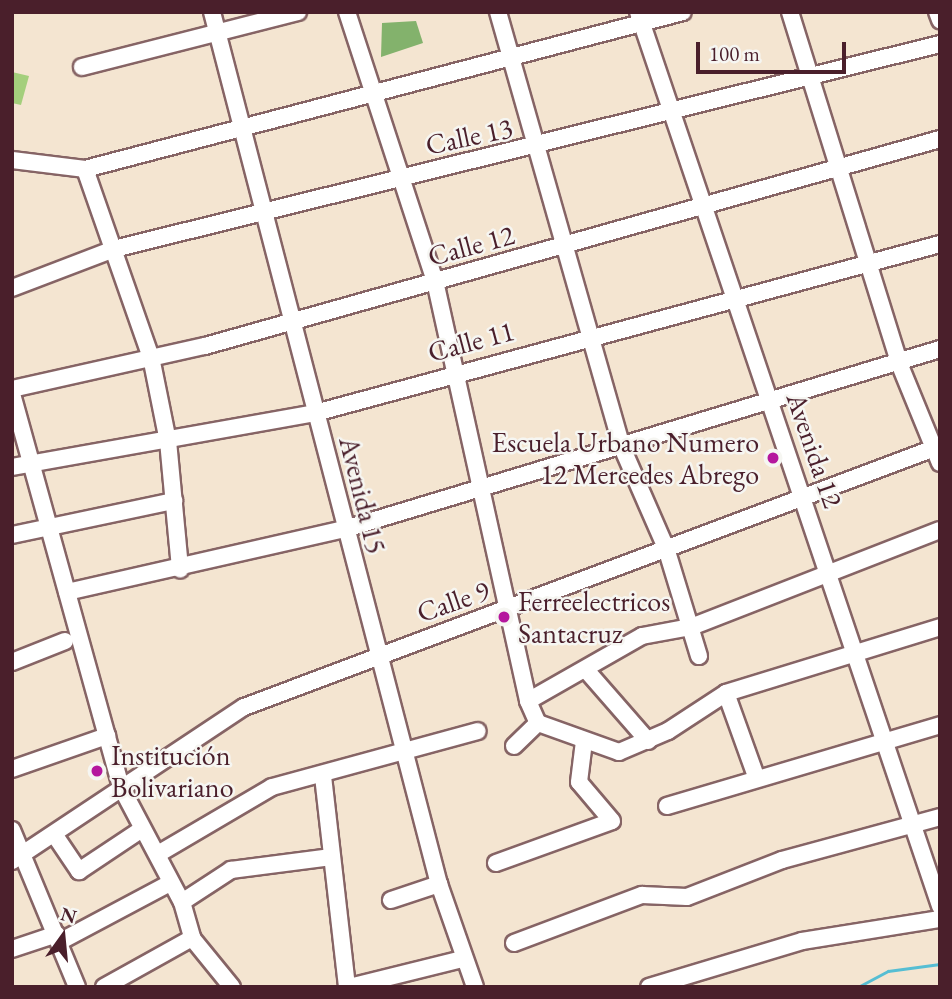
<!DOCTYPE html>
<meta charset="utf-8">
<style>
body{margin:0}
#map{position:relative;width:952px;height:999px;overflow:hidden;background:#f4e5d1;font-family:"EB Garamond",serif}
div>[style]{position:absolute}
.green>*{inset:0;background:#a4cf7c}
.forest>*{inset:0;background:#83b26c}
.stream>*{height:2.5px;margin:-1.25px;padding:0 1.25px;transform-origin:1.25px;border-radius:1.25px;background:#56bed3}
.roads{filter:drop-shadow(2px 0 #866465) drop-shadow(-2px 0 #866465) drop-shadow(0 2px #866465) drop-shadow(0 -2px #866465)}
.minor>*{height:16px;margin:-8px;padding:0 8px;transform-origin:8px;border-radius:8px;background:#fff}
.dots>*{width:19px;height:19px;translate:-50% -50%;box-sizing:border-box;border:4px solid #f6f6f2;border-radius:50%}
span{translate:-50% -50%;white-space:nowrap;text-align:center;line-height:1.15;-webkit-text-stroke:5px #f6f6f2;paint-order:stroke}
.street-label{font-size:28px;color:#4a1f2b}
.poi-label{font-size:28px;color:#4a1f2b}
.right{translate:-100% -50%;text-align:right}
.left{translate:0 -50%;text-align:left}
.frame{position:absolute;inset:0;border:14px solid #4a1f2b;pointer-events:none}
.north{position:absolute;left:28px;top:901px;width:70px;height:70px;-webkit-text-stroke:5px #f6f6f2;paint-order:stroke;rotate:15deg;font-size:19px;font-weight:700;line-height:28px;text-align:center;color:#4a1f2b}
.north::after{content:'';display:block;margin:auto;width:24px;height:32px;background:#4a1f2b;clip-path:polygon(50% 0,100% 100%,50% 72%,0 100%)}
.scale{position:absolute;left:696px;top:42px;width:150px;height:32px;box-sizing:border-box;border:4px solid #4a1f2b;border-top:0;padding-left:9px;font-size:21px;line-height:24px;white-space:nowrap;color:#4a1f2b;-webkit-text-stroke:5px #f6f6f2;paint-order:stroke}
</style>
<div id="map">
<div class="green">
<i style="clip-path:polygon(12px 72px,29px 76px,21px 105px,12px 103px)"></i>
</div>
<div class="forest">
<i style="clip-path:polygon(416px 21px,423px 43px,381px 57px,382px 23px)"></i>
</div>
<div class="stream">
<i style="left:858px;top:987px;width:34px;rotate:-28deg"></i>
<i style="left:888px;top:971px;width:52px;rotate:-7.7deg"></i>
</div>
<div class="roads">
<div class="minor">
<i style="left:212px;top:12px;width:901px;rotate:75.41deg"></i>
<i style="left:439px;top:884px;width:109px;rotate:70.7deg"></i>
<i style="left:347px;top:12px;width:283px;rotate:71.9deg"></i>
<i style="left:435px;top:281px;width:430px;rotate:77.5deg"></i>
<i style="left:528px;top:701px;width:24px;rotate:66deg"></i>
<i style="left:498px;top:12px;width:450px;rotate:74.1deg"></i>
<i style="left:621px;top:445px;width:112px;rotate:66.4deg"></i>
<i style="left:666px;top:548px;width:113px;rotate:73deg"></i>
<i style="left:638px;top:12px;width:944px;rotate:71.33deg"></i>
<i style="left:790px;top:12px;width:368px;rotate:72.7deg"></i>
<i style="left:899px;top:363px;width:108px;rotate:67.7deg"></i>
<i style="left:937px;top:12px;width:9px;rotate:69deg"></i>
<i style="left:82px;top:67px;width:223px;rotate:-14.3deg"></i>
<i style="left:12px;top:160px;width:74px;rotate:7deg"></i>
<i style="left:85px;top:169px;width:618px;rotate:-14.71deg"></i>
<i style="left:85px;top:169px;width:199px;rotate:70.7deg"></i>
<i style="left:151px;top:357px;width:86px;rotate:78.6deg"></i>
<i style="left:168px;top:441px;width:129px;rotate:84.6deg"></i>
<i style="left:12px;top:288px;width:109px;rotate:-20.9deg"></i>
<i style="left:114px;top:249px;width:851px;rotate:-13.94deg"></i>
<i style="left:12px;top:389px;width:198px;rotate:-12.6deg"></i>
<i style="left:205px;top:346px;width:764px;rotate:-15.73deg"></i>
<i style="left:12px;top:394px;width:408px;rotate:74.5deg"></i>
<i style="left:121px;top:787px;width:130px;rotate:62.1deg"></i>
<i style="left:182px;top:902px;width:37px;rotate:74deg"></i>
<i style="left:192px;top:938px;width:63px;rotate:50.8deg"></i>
<i style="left:12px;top:467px;width:308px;rotate:-10.1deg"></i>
<i style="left:315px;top:413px;width:647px;rotate:-15.13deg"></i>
<i style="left:12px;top:535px;width:166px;rotate:-11.9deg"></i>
<i style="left:67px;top:592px;width:285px;rotate:-12.8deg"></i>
<i style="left:345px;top:529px;width:622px;rotate:-16.83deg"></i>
<i style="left:12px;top:662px;width:57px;rotate:-21.6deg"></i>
<i style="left:587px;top:671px;width:93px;rotate:48.9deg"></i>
<i style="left:726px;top:693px;width:91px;rotate:70.2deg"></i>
<i style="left:528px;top:701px;width:131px;rotate:-29.7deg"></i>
<i style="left:642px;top:636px;width:50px;rotate:-10.4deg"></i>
<i style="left:691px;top:627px;width:267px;rotate:-21.3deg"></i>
<i style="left:538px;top:723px;width:86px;rotate:19.7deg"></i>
<i style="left:619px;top:752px;width:53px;rotate:-23.2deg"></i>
<i style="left:668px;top:731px;width:69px;rotate:-33.2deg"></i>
<i style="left:726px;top:693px;width:224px;rotate:-17.1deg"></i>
<i style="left:514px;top:746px;width:33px;rotate:-44deg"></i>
<i style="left:12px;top:769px;width:101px;rotate:-19.2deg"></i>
<i style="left:323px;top:776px;width:212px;rotate:83.5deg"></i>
<i style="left:667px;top:806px;width:285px;rotate:-16.5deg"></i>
<i style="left:12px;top:830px;width:170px;rotate:67.5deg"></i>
<i style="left:54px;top:834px;width:45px;rotate:56deg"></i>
<i style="left:79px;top:871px;width:76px;rotate:-33.7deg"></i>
<i style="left:158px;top:854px;width:132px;rotate:-30.4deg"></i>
<i style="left:272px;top:787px;width:213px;rotate:-15.2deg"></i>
<i style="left:12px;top:861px;width:278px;rotate:-33.6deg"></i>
<i style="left:244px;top:707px;width:743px;rotate:-20.56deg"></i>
<i style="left:496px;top:863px;width:123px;rotate:-19.9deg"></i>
<i style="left:612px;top:821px;width:51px;rotate:-130.2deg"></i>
<i style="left:579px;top:782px;width:39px;rotate:-83deg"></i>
<i style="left:391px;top:900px;width:51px;rotate:-18.4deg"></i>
<i style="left:182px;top:902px;width:59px;rotate:-33.1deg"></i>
<i style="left:231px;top:870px;width:101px;rotate:-7.4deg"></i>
<i style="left:61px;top:941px;width:123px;rotate:-28deg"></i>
<i style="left:514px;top:943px;width:137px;rotate:-20.6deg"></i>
<i style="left:642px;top:895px;width:45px;rotate:2.5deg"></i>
<i style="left:687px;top:897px;width:102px;rotate:-21.3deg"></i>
<i style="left:782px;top:860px;width:164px;rotate:-15.2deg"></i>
<i style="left:12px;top:949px;width:47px;rotate:-18.4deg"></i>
<i style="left:104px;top:987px;width:101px;rotate:-29.1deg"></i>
<i style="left:349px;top:987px;width:116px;rotate:-13.9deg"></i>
<i style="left:649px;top:987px;width:160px;rotate:-16.7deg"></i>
<i style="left:802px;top:941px;width:140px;rotate:-9.1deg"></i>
</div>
</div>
<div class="dots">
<i style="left:773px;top:458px;background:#b5179e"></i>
<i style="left:504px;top:617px;background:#b5179e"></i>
<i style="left:97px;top:771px;background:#b5179e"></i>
</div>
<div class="street-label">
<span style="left:469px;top:136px;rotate:-12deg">Calle 13</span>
<span style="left:471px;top:245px;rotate:-15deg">Calle 12</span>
<span style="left:471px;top:341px;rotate:-15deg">Calle 11</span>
<span style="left:815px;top:450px;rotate:71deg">Avenida 12</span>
<span style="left:363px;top:495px;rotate:76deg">Avenida 15</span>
<span style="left:453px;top:601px;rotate:-19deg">Calle 9</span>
</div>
<div class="poi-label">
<span class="right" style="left:759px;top:458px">Escuela Urbano Numero<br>12 Mercedes Abrego</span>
<span class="left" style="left:518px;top:617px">Ferreelectricos<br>Santacruz</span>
<span class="left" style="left:111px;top:771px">Institución<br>Bolivariano</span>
</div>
<div class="frame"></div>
<div class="north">N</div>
<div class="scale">100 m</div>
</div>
